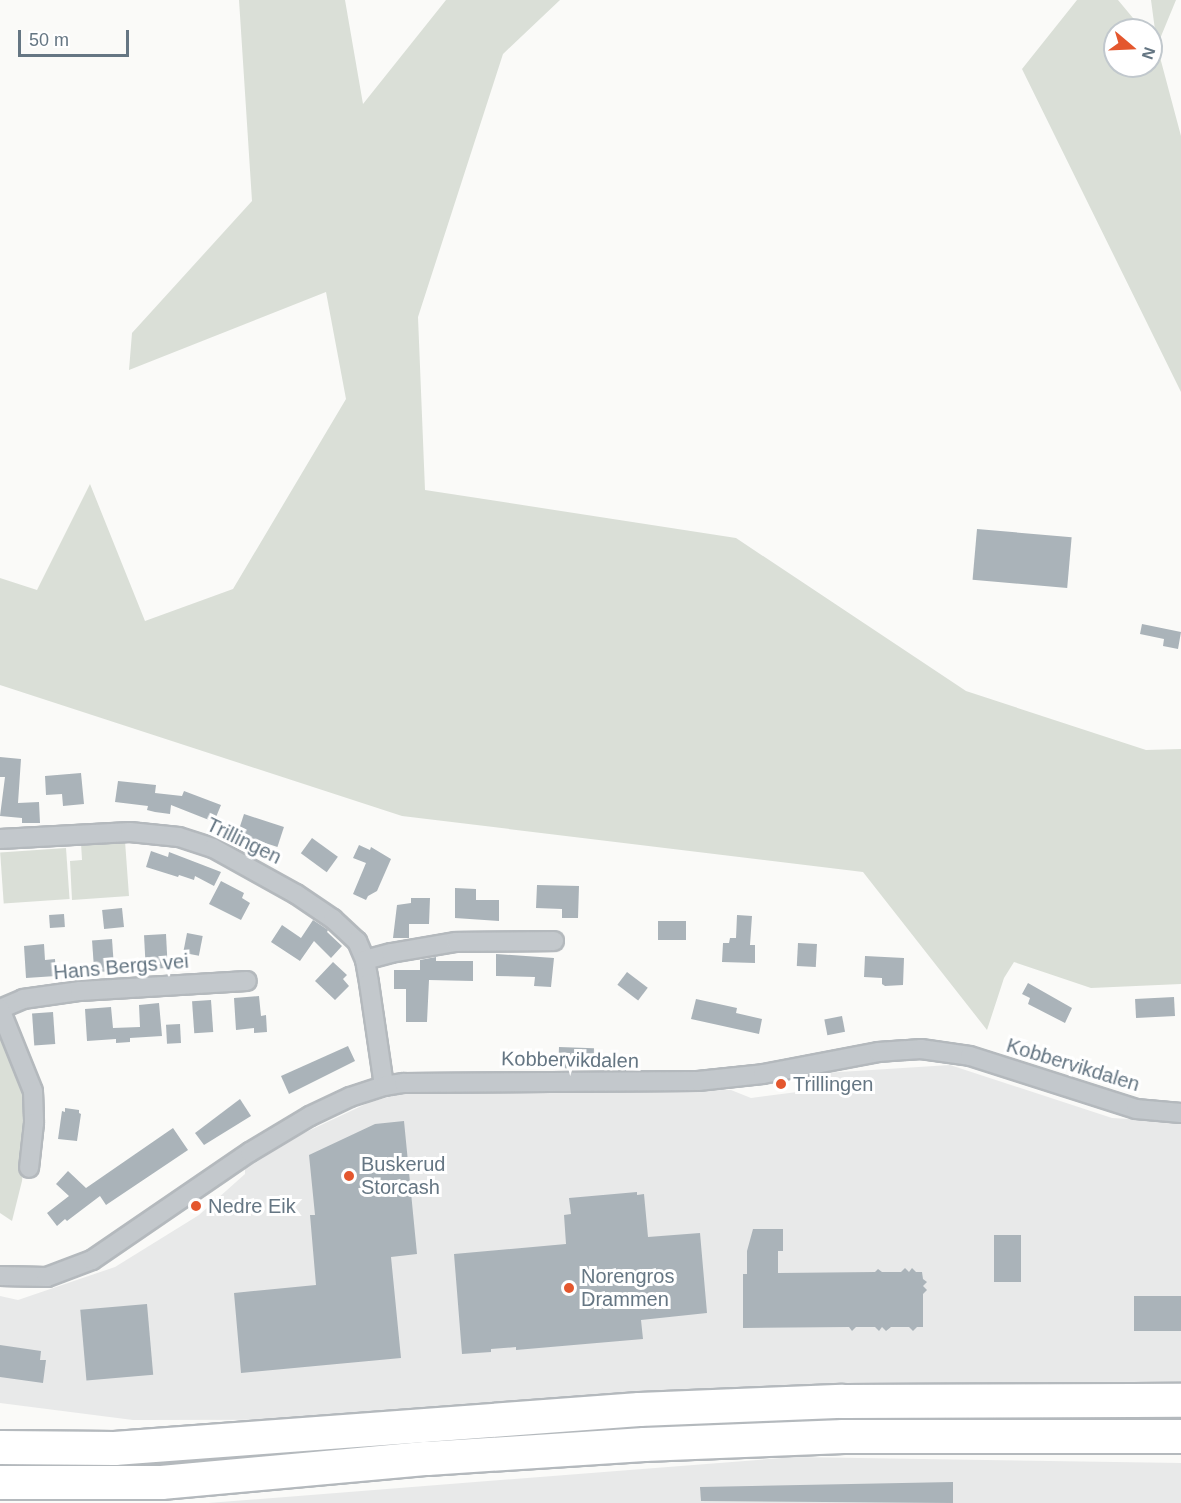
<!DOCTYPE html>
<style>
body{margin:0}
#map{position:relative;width:1181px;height:1503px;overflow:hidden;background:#fafaf8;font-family:Arial,sans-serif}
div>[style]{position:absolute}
.built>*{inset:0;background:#e8e9e9}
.green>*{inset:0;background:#dadfd7;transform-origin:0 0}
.building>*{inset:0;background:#aab3b9;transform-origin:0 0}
.roads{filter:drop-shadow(2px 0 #b4b9bd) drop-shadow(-2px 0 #b4b9bd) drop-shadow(0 2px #b4b9bd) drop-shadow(0 -2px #b4b9bd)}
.minor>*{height:18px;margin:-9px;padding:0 9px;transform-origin:9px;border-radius:9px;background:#c3c8cc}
.motorway>*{height:33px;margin:-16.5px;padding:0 16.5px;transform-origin:16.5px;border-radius:16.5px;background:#fff}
.dots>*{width:16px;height:16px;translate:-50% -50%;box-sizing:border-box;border:3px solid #fff;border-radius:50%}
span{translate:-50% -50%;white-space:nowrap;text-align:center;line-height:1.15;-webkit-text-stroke:6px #fff;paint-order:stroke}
.street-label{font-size:20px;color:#657683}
.poi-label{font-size:20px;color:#657683}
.left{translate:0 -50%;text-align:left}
.north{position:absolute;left:1103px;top:18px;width:60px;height:60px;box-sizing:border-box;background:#fff;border:2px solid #c1c8cd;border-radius:50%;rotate:109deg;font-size:16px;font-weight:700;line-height:24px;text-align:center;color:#657683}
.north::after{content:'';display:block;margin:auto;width:21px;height:27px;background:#e4572e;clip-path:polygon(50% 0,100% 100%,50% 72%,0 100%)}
.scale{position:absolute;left:18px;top:30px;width:111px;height:27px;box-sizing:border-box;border:3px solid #657683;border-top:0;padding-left:8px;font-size:18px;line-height:21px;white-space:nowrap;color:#657683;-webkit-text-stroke:4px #fff;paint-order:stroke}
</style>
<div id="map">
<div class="built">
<i style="clip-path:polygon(950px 1065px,1112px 1118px,1181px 1122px,1181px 1418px,133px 1420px,0 1403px,0 1296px,18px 1300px,115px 1267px,199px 1215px,245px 1174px,245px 1167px,272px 1148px,370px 1102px,400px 1094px,565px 1091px,731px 1090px,751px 1098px,805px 1091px,824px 1073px)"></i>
<i style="clip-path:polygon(795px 1457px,1181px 1463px,1181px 1503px,208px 1503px)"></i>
</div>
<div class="green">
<i style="clip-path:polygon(239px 0,345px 0,363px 104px,446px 0,560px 0,503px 54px,418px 317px,425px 490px,736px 538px,966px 691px,1146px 750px,1181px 749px,1181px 984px,1091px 988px,1014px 962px,1004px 978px,987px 1030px,863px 872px,402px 816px,0 685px,0 578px,37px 590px,90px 484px,145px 621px,233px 589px,346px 399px,326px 292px,129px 370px,132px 333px,252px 201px)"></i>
<i style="clip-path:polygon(1077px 0,1118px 0,1143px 30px,1115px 30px,1115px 66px,1151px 66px,1151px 39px,1157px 45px,1151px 0,1176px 0,1157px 46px,1181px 136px,1181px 392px,1022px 69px)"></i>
<i style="clip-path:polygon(125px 841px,129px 896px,72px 900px,70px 861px,82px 860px,81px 843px)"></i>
<i style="left:66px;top:848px;width:51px;height:66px;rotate:86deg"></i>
<i style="clip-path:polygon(0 1031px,28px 1091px,28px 1120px,22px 1181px,12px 1221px,0 1213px)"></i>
</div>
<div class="building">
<i style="left:977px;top:529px;width:95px;height:51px;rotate:5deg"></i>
<i style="clip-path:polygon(1142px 624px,1181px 632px,1178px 649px,1163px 646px,1164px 639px,1140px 634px)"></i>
<i style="clip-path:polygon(0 757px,21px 759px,18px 803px,39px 802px,40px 823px,22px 823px,22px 818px,0 816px,5px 777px,0 777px)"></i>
<i style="clip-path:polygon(81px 773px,84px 804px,63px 806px,62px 794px,46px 795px,45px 776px)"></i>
<i style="clip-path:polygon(118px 781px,156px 785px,155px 793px,182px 796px,184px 791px,221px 805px,214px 822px,171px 805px,170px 814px,155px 812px,147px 810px,148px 806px,115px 802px)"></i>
<i style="left:244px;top:814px;width:42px;height:21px;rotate:18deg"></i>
<i style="left:312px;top:838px;width:32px;height:19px;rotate:36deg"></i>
<i style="clip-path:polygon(359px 845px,370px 850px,371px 847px,391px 859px,377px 891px,368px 896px,366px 900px,353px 894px,366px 863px,353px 858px)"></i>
<i style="clip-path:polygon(151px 851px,168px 857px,169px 852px,221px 872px,214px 886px,195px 876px,194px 880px,179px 875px,178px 877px,146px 867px)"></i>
<i style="clip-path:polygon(221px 881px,244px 893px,242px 898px,250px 903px,241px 920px,209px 904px)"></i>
<i style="clip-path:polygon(537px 885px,579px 886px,578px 918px,562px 918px,562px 909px,536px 908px)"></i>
<i style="clip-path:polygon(455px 888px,476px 889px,476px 900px,499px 900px,499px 921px,455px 918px)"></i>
<i style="clip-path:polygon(411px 898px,430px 898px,429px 924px,409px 924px,409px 938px,393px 938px,397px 905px,411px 903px)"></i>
<i style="left:122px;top:908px;width:19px;height:20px;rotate:84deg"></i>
<i style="left:64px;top:914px;width:13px;height:15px;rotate:86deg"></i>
<i style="clip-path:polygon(737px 915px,752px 916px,750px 945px,755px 945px,755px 963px,722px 962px,723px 943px,729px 943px,730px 938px,736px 938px)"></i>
<i style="clip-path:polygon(313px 920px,328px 930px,327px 932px,342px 946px,331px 958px,314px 941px,300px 961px,271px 942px,282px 925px,301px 938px)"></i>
<i style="left:658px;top:921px;width:28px;height:19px"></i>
<i style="left:187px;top:933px;width:16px;height:20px;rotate:11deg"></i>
<i style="left:166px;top:934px;width:34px;height:22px;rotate:87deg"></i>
<i style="left:112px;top:939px;width:32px;height:20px;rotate:86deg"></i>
<i style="left:798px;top:943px;width:19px;height:23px;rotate:3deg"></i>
<i style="clip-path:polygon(44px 944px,45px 960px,55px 959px,56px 976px,26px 978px,24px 946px)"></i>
<i style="clip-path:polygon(496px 954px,554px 958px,551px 987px,534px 986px,535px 977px,496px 976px)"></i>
<i style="clip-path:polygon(865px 956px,904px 958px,903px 985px,885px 986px,882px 984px,882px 978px,864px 977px)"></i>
<i style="clip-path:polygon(436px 957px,436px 961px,473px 961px,473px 981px,429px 980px,427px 1022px,406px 1022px,406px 989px,394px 989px,394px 970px,420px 970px,420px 960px)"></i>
<i style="clip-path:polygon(333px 962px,347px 975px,343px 979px,349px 986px,335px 1000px,315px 981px)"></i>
<i style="left:627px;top:972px;width:26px;height:16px;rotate:37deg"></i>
<i style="clip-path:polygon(1028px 983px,1072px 1008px,1065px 1023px,1028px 1004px,1030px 998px,1022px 994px)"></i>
<i style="clip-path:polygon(259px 996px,261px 1016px,266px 1015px,267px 1032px,254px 1033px,254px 1028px,236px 1030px,234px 998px)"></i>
<i style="left:1174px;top:997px;width:19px;height:39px;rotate:87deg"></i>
<i style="clip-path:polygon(696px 999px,737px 1008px,736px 1013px,762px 1019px,759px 1034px,691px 1019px)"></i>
<i style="left:211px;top:1000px;width:32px;height:19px;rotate:86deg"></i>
<i style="clip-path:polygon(159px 1003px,162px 1036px,130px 1038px,130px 1042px,116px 1043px,116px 1039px,87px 1041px,85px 1009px,111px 1007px,113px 1028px,140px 1027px,139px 1005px)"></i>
<i style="left:53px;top:1012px;width:32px;height:21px;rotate:86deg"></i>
<i style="left:842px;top:1016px;width:16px;height:18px;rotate:79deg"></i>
<i style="left:180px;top:1024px;width:19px;height:14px;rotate:87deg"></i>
<i style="clip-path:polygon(348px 1046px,355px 1061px,289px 1094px,281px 1076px)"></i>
<i style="left:559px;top:1047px;width:35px;height:21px;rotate:2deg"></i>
<i style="clip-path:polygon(240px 1099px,251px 1116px,204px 1145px,195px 1133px)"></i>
<i style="clip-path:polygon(65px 1108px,79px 1110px,79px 1113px,81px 1114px,77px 1141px,58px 1139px,62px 1111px,65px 1112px)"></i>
<i style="clip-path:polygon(404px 1121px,417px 1254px,391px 1257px,401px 1358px,241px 1373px,234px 1293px,316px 1285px,310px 1215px,315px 1215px,309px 1155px,375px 1124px)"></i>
<i style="clip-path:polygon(173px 1128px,188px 1150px,106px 1205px,100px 1196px,67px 1221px,65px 1219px,57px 1226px,47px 1213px,69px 1196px,56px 1184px,68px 1171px,86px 1188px)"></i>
<i style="clip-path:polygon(637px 1192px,637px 1195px,644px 1194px,648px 1237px,700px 1233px,707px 1313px,641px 1320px,643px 1339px,516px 1350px,516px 1347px,491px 1349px,491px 1352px,462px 1354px,454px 1254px,566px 1244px,564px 1215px,571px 1214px,569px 1198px)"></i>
<i style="clip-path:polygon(753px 1229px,783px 1229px,783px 1251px,778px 1251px,778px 1273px,875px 1272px,878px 1269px,882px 1272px,901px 1272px,905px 1268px,909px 1272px,912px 1268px,916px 1272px,922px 1272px,923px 1279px,927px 1282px,923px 1286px,927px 1290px,923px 1294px,923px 1327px,917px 1327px,913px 1331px,909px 1327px,891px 1327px,886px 1331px,882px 1327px,879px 1331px,875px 1327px,856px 1327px,852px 1331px,849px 1327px,743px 1328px,743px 1274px,747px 1274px,747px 1251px)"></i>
<i style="left:994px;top:1235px;width:27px;height:47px"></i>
<i style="left:1134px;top:1296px;width:47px;height:35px"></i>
<i style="left:147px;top:1304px;width:71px;height:67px;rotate:85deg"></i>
<i style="clip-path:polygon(0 1345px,41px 1351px,40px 1360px,46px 1360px,43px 1383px,0 1377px)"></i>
<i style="clip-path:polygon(953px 1482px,953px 1503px,701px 1501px,700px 1487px)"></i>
</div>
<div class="roads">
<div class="minor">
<i style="left:0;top:839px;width:130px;rotate:-3.1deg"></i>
<i style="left:130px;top:832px;width:49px;rotate:5.8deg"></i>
<i style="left:179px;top:837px;width:36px;rotate:18deg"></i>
<i style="left:213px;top:848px;width:95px;rotate:29deg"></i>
<i style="left:296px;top:894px;width:45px;rotate:34deg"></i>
<i style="left:333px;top:919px;width:33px;rotate:43deg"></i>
<i style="left:357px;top:941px;width:21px;rotate:67deg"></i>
<i style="left:365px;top:960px;width:23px;rotate:80deg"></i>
<i style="left:369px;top:983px;width:104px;rotate:81.7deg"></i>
<i style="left:365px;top:960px;width:27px;rotate:-15deg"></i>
<i style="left:391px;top:953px;width:66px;rotate:-9.6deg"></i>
<i style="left:456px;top:942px;width:98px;rotate:-0.6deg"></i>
<i style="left:0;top:1009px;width:25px;rotate:-23deg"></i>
<i style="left:23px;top:999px;width:58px;rotate:-8deg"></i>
<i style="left:80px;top:991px;width:167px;rotate:-3.4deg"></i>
<i style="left:0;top:1009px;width:88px;rotate:68.1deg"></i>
<i style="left:33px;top:1091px;width:32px;rotate:88deg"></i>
<i style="left:34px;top:1123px;width:45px;rotate:96.3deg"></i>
<i style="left:0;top:1276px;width:47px;rotate:1.2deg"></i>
<i style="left:47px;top:1277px;width:48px;rotate:-20.7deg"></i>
<i style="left:92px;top:1260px;width:191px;rotate:-34.4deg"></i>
<i style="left:250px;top:1152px;width:70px;rotate:-31deg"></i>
<i style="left:310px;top:1116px;width:44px;rotate:-25.4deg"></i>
<i style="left:350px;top:1097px;width:36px;rotate:-18deg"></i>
<i style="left:384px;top:1086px;width:20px;rotate:-9deg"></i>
<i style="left:404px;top:1083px;width:294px;rotate:-0.4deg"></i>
<i style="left:698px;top:1081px;width:65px;rotate:-6.1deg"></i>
<i style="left:763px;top:1074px;width:117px;rotate:-10.8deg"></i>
<i style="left:878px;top:1052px;width:43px;rotate:-4deg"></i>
<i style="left:921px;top:1049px;width:49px;rotate:8.1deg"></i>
<i style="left:970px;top:1056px;width:174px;rotate:17.7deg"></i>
<i style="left:1136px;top:1109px;width:45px;rotate:5.1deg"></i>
</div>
<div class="motorway">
<i style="left:0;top:1447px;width:114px;rotate:0.5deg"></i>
<i style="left:114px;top:1448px;width:526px;rotate:-4.25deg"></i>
<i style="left:639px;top:1409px;width:203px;rotate:-2.3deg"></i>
<i style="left:842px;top:1401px;width:339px;rotate:-0.2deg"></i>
<i style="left:0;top:1482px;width:161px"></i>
<i style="left:161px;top:1482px;width:267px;rotate:-5.2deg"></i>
<i style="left:427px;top:1458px;width:217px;rotate:-3.7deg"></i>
<i style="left:644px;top:1444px;width:199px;rotate:-2.3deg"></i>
<i style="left:843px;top:1436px;width:338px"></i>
</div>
</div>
<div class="dots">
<i style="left:781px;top:1084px;background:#e4572e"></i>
<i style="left:349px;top:1176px;background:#e4572e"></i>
<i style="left:196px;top:1206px;background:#e4572e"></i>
<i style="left:569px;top:1288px;background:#e4572e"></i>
</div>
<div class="street-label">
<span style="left:244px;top:841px;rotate:26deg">Trillingen</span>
<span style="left:121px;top:967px;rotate:-5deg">Hans Bergs vei</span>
<span style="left:570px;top:1060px;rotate:1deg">Kobbervikdalen</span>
<span style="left:1073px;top:1065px;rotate:17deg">Kobbervikdalen</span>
</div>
<div class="poi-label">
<span class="left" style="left:793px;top:1084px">Trillingen</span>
<span class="left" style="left:361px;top:1176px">Buskerud<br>Storcash</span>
<span class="left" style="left:208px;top:1206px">Nedre Eik</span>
<span class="left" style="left:581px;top:1288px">Norengros<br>Drammen</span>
</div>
<div class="north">N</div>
<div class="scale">50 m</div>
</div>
